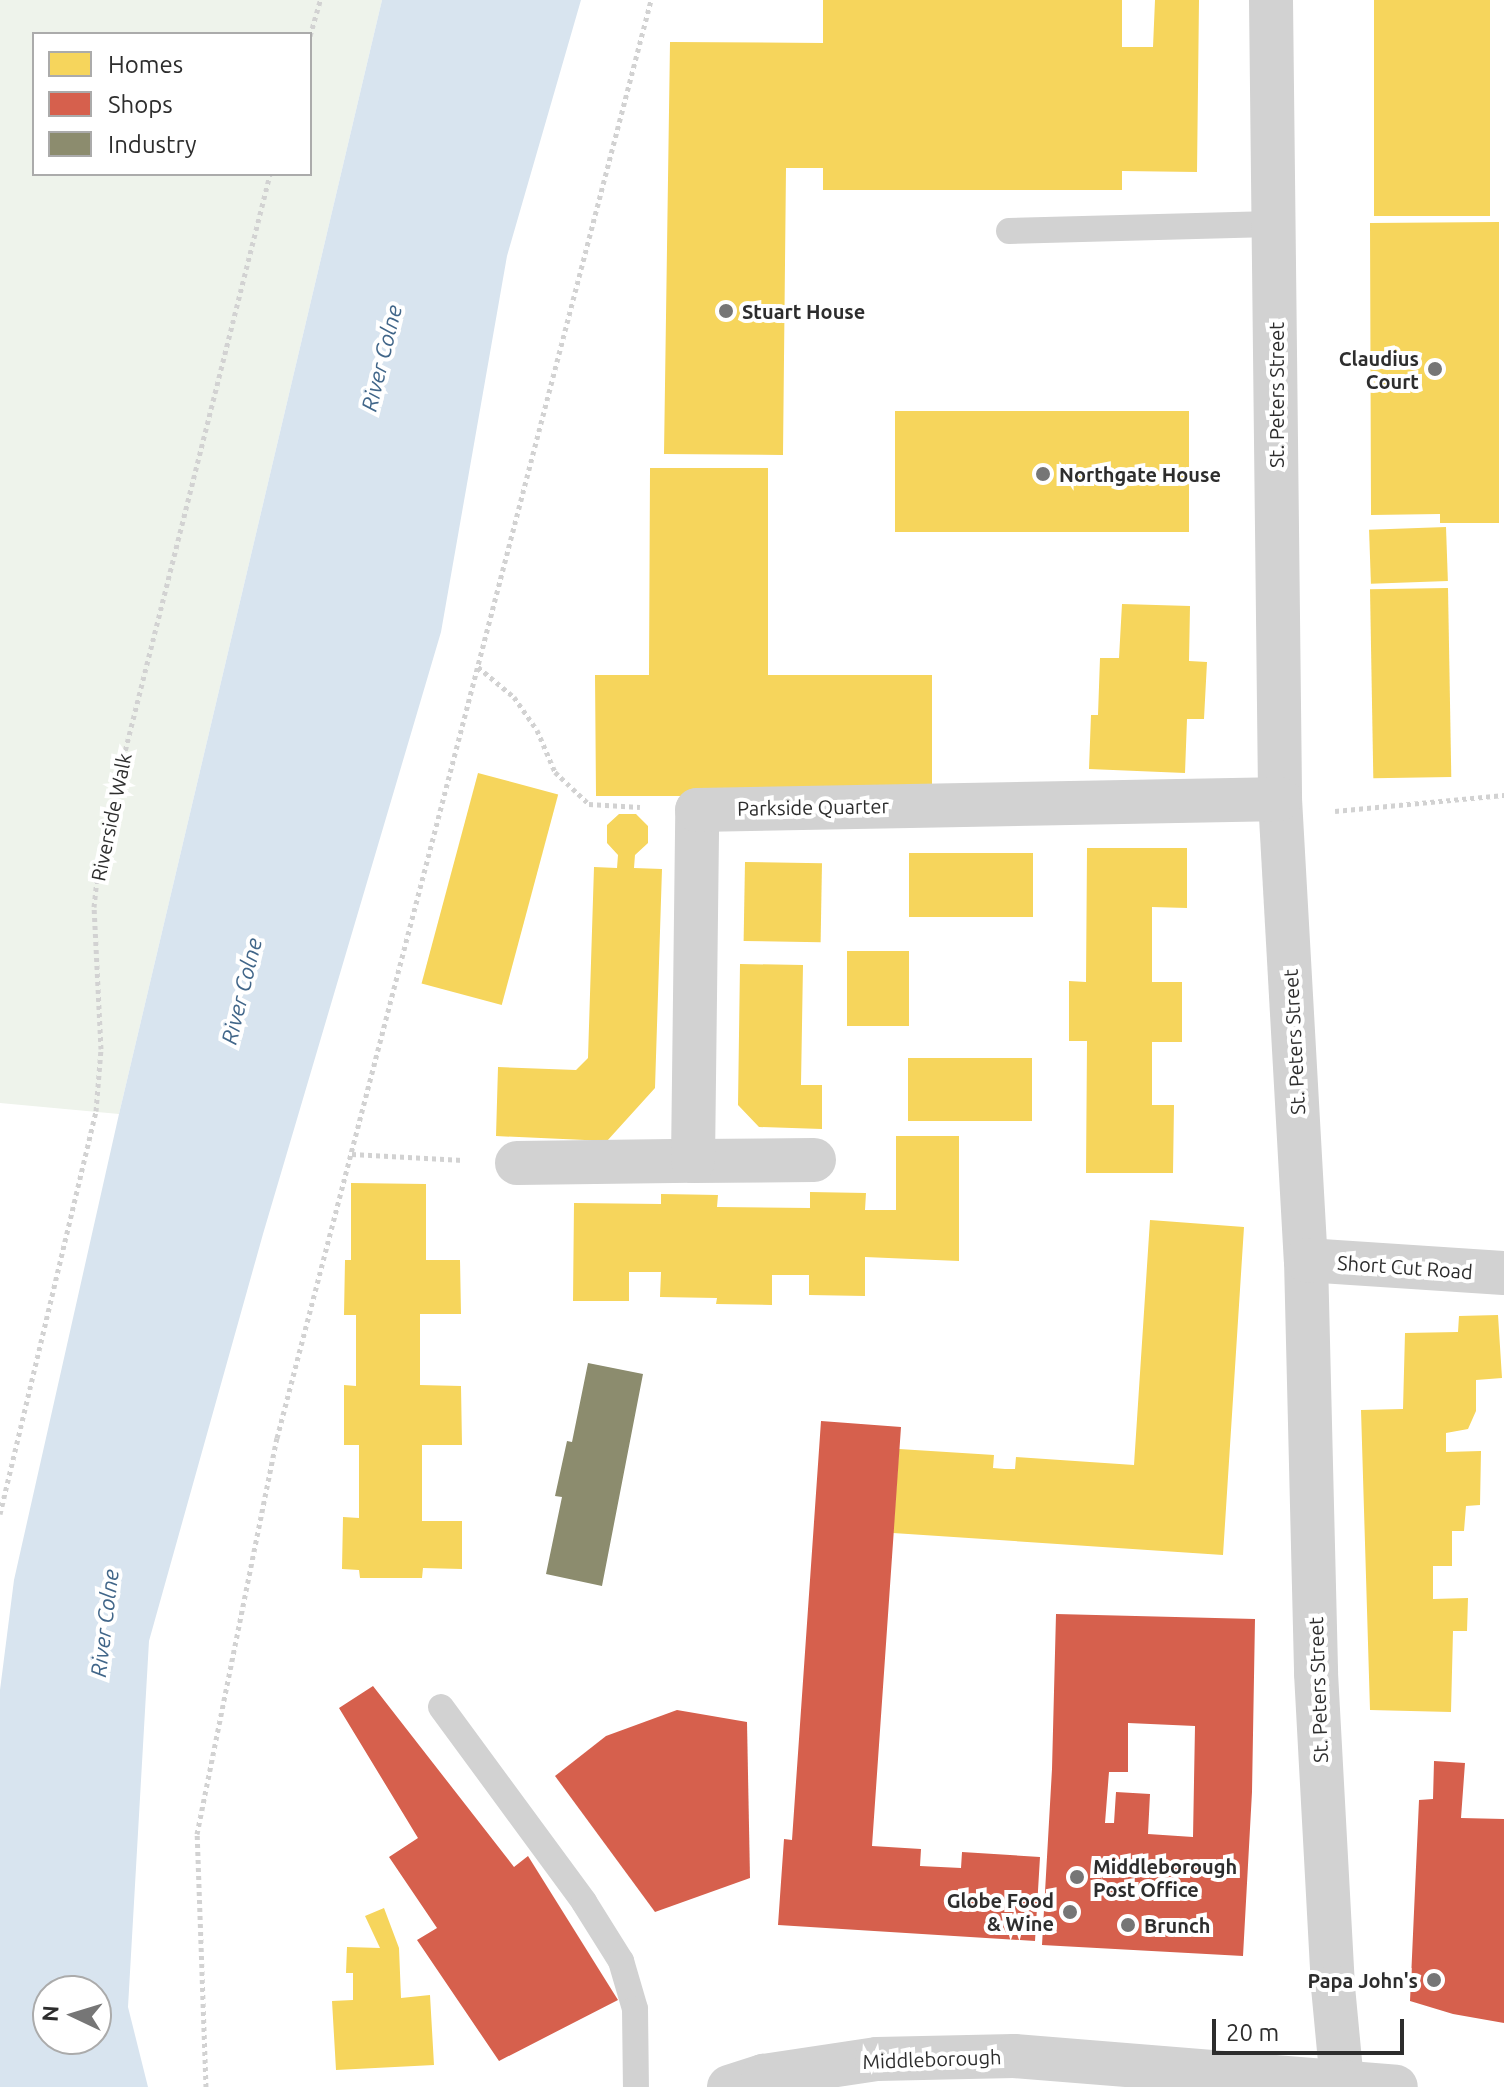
<!DOCTYPE html>
<style>
body{margin:0}
#map{position:relative;width:1504px;height:2087px;overflow:hidden;background:#fff;font-family:Ubuntu,sans-serif}
div>[style]{position:absolute}
.green>*{inset:0;background:#eef3eb}
.water>*{inset:0;background:#d8e4ef}
.homes>*{inset:0;background:#f6d55c;transform-origin:0 0}
.shops>*{inset:0;background:#d6604d}
.industry>*{inset:0;background:#8c8c6e}
.path>*{height:5px;margin-top:-2.5px;transform-origin:0;background:repeating-linear-gradient(90deg,#d2d2d2 0 4px,transparent 0 8px)}
.service>*{height:26px;margin:-13px;padding:0 13px;transform-origin:13px;border-radius:13px;background:#d2d2d2}
.minor>*{height:44px;margin:-22px;padding:0 22px;transform-origin:22px;border-radius:22px;background:#d2d2d2}
.tertiary>*{height:44px;margin:-22px;padding:0 22px;transform-origin:22px;border-radius:22px;background:#d2d2d2}
.dots>*{width:22px;height:22px;translate:-50% -50%;box-sizing:border-box;border:4px solid #fff;border-radius:50%}
span{translate:-50% -50%;white-space:nowrap;text-align:center;line-height:1.15;-webkit-text-stroke:8px #fff;paint-order:stroke}
.poi-label{font-size:20px;color:#2d2d2d;font-weight:700}
.left{translate:0 -50%;text-align:left}
.right{translate:-100% -50%;text-align:right}
.street-label{font-size:20px;color:#2d2d2d}
.water-label{font-size:22px;color:#416689;font-style:italic}
.legend{position:absolute;left:32px;top:32px;width:280px;height:144px;box-sizing:border-box;background:#fff;border:2px solid #ababab;margin:0;padding:10px 14px;list-style:none;font-size:24px;color:#2d2d2d}
.legend li{display:flex;align-items:center;gap:16px;height:40px}
.legend b{width:40px;border:2px solid #ababab}
.north{position:absolute;left:32px;top:1975px;width:80px;height:80px;box-sizing:border-box;background:#fff;border:2px solid #ababab;border-radius:50%;rotate:274deg;font-size:22px;font-weight:700;line-height:32px;text-align:center;color:#2d2d2d}
.north::after{content:'';display:block;margin:auto;width:28px;height:36px;background:#767676;clip-path:polygon(50% 0,100% 100%,50% 72%,0 100%)}
.scale{position:absolute;left:1212px;top:2019px;width:192px;height:36px;box-sizing:border-box;border:4px solid #2d2d2d;border-top:0;padding-left:10px;font-size:24px;line-height:28px;white-space:nowrap;color:#2d2d2d;-webkit-text-stroke:6px #fff;paint-order:stroke}
</style>
<div id="map">
<div class="green">
<i style="clip-path:polygon(evenodd,0 0,382px 0,119px 1114px,0 1103px,0 0,34px 34px,310px 34px,310px 174px,34px 174px,34px 34px)"></i>
</div>
<div class="water">
<i style="clip-path:polygon(evenodd,382px 0,581px 0,507px 256px,441px 632px,263px 1234px,149px 1641px,128px 2007px,148px 2087px,0 2087px,0 1690px,14px 1580px,119px 1114px,382px 0,48px 1991px,96px 1991px,96px 2039px,48px 2039px,48px 1991px)"></i>
</div>
<div class="homes">
<i style="clip-path:polygon(823px 0,1122px 0,1122px 47px,1153px 47px,1155px 0,1199px 0,1197px 172px,1122px 171px,1122px 190px,823px 190px,823px 168px,786px 168px,783px 455px,664px 454px,670px 42px,823px 43px)"></i>
<i style="left:1374px;top:0;width:116px;height:216px"></i>
<i style="clip-path:polygon(1499px 222px,1499px 523px,1440px 523px,1440px 514px,1371px 515px,1370px 223px)"></i>
<i style="left:1189px;top:411px;width:121px;height:294px;rotate:90deg"></i>
<i style="clip-path:polygon(650px 468px,768px 468px,768px 675px,932px 675px,932px 796px,596px 796px,595px 675px,649px 675px)"></i>
<i style="left:1446px;top:527px;width:54px;height:77px;rotate:88deg"></i>
<i style="left:1448px;top:588px;width:189px;height:78px;rotate:89deg"></i>
<i style="clip-path:polygon(1122px 604px,1190px 606px,1189px 661px,1207px 662px,1204px 719px,1187px 719px,1185px 773px,1089px 769px,1091px 715px,1098px 715px,1100px 658px,1119px 658px)"></i>
<i style="left:478px;top:773px;width:83px;height:218px;rotate:15deg"></i>
<i style="clip-path:polygon(619px 814px,636px 814px,648px 826px,648px 843px,635px 855px,634px 868px,662px 869px,655px 1088px,607px 1141px,496px 1136px,498px 1067px,576px 1070px,588px 1058px,594px 867px,617px 868px,618px 855px,607px 843px,607px 825px)"></i>
<i style="clip-path:polygon(1087px 848px,1187px 848px,1187px 908px,1152px 907px,1152px 982px,1182px 982px,1182px 1042px,1152px 1042px,1152px 1105px,1174px 1105px,1173px 1173px,1086px 1173px,1087px 1041px,1069px 1041px,1069px 981px,1086px 982px)"></i>
<i style="left:909px;top:853px;width:124px;height:64px"></i>
<i style="left:745px;top:862px;width:77px;height:79px;rotate:1deg"></i>
<i style="left:847px;top:951px;width:62px;height:75px"></i>
<i style="clip-path:polygon(740px 964px,803px 965px,801px 1085px,822px 1085px,822px 1129px,759px 1127px,738px 1105px)"></i>
<i style="left:908px;top:1058px;width:124px;height:63px"></i>
<i style="clip-path:polygon(896px 1136px,959px 1136px,959px 1261px,865px 1257px,865px 1296px,809px 1295px,809px 1275px,772px 1275px,772px 1305px,716px 1304px,717px 1298px,660px 1297px,661px 1272px,629px 1272px,629px 1301px,573px 1301px,574px 1203px,661px 1204px,661px 1194px,718px 1195px,717px 1207px,810px 1208px,810px 1192px,866px 1193px,865px 1210px,896px 1210px)"></i>
<i style="clip-path:polygon(351px 1183px,426px 1184px,426px 1260px,460px 1260px,461px 1314px,420px 1314px,420px 1385px,461px 1386px,462px 1445px,422px 1445px,422px 1521px,462px 1521px,462px 1569px,423px 1568px,422px 1578px,360px 1578px,359px 1570px,342px 1569px,343px 1517px,359px 1518px,359px 1445px,344px 1445px,344px 1385px,356px 1386px,356px 1315px,344px 1315px,345px 1260px,351px 1260px)"></i>
<i style="clip-path:polygon(1150px 1220px,1244px 1227px,1223px 1555px,893px 1533px,899px 1449px,994px 1455px,993px 1468px,1005px 1469px,1015px 1469px,1016px 1457px,1134px 1465px)"></i>
<i style="clip-path:polygon(1498px 1315px,1502px 1378px,1476px 1380px,1476px 1411px,1468px 1429px,1446px 1433px,1446px 1452px,1481px 1451px,1480px 1505px,1466px 1506px,1464px 1531px,1452px 1531px,1452px 1566px,1433px 1566px,1433px 1599px,1468px 1598px,1467px 1631px,1453px 1631px,1451px 1712px,1370px 1710px,1361px 1410px,1403px 1409px,1405px 1333px,1458px 1332px,1459px 1316px)"></i>
<i style="clip-path:polygon(384px 1908px,399px 1948px,401px 1998px,430px 1995px,434px 2065px,336px 2070px,332px 2001px,353px 2000px,353px 1973px,346px 1973px,347px 1947px,380px 1948px,365px 1916px)"></i>
</div>
<div class="shops">
<i style="clip-path:polygon(821px 1421px,901px 1427px,872px 1846px,921px 1849px,920px 1866px,961px 1868px,962px 1852px,1040px 1857px,1035px 1941px,778px 1925px,784px 1839px,792px 1840px)"></i>
<i style="clip-path:polygon(evenodd,1056px 1614px,1255px 1619px,1252px 1792px,1243px 1956px,1042px 1945px,1052px 1769px,1056px 1614px,1128px 1723px,1195px 1726px,1193px 1837px,1148px 1834px,1150px 1794px,1116px 1792px,1114px 1823px,1105px 1823px,1109px 1772px,1128px 1772px,1128px 1723px)"></i>
<i style="clip-path:polygon(373px 1686px,514px 1867px,528px 1856px,618px 2000px,499px 2061px,417px 1940px,437px 1928px,389px 1857px,418px 1838px,339px 1708px)"></i>
<i style="clip-path:polygon(677px 1710px,747px 1722px,750px 1878px,655px 1912px,555px 1776px,606px 1736px)"></i>
<i style="clip-path:polygon(1434px 1761px,1465px 1763px,1461px 1818px,1504px 1819px,1504px 2023px,1453px 2014px,1410px 2001px,1419px 1800px,1433px 1799px)"></i>
</div>
<div class="industry">
<i style="clip-path:polygon(588px 1363px,643px 1374px,602px 1586px,546px 1574px,562px 1497px,555px 1496px,567px 1441px,572px 1442px)"></i>
</div>
<div class="path">
<i style="left:310px;top:36px;width:37px;rotate:-74deg"></i>
<i style="left:478px;top:667px;width:47px;rotate:39.8deg"></i>
<i style="left:514px;top:697px;width:40px;rotate:55.1deg"></i>
<i style="left:537px;top:730px;width:46px;rotate:66.8deg"></i>
<i style="left:555px;top:772px;width:47px;rotate:43.3deg"></i>
<i style="left:589px;top:804px;width:51px;rotate:3.4deg"></i>
<i style="left:1335px;top:811px;width:170px;rotate:-5.4deg"></i>
<i style="left:352px;top:1154px;width:111px;rotate:3.1deg"></i>
<i style="left:0;top:1514px;width:414px;rotate:-76.6deg"></i>
<i style="left:96px;top:1111px;width:62px;rotate:-85.4deg"></i>
<i style="left:101px;top:1049px;width:142px;rotate:-92.8deg"></i>
<i style="left:94px;top:907px;width:56px;rotate:-83.9deg"></i>
<i style="left:100px;top:851px;width:698px;rotate:-75.9deg"></i>
<i style="left:206px;top:2087px;width:253px;rotate:-92deg"></i>
<i style="left:197px;top:1834px;width:404px;rotate:-78.6deg"></i>
<i style="left:277px;top:1438px;width:1486px;rotate:-75.42deg"></i>
</div>
<div class="service">
<i style="left:1009px;top:231px;width:266px;rotate:-1.5deg"></i>
<i style="left:441px;top:1707px;width:242px;rotate:53.7deg"></i>
<i style="left:584px;top:1902px;width:70px;rotate:57.9deg"></i>
<i style="left:621px;top:1961px;width:50px;rotate:73.7deg"></i>
<i style="left:635px;top:2009px;width:78px;rotate:89.3deg"></i>
</div>
<div class="minor">
<i style="left:1271px;top:0;width:799px;rotate:89.35deg"></i>
<i style="left:1280px;top:799px;width:462px;rotate:86.8deg"></i>
<i style="left:1306px;top:1260px;width:413px;rotate:88.6deg"></i>
<i style="left:1316px;top:1673px;width:314px;rotate:86.9deg"></i>
<i style="left:1333px;top:1987px;width:96px;rotate:84.6deg"></i>
<i style="left:693px;top:1161px;width:121px;rotate:-0.5deg"></i>
<i style="left:517px;top:1163px;width:176px;rotate:-0.7deg"></i>
<i style="left:693px;top:1161px;width:351px;rotate:-89.3deg"></i>
<i style="left:697px;top:810px;width:583px;rotate:-1.08deg"></i>
<i style="left:1306px;top:1260px;width:198px;rotate:3.8deg"></i>
</div>
<div class="tertiary">
<i style="left:729px;top:2087px;width:36px;rotate:-18deg"></i>
<i style="left:763px;top:2076px;width:115px;rotate:-8.5deg"></i>
<i style="left:877px;top:2059px;width:137px;rotate:-1.3deg"></i>
<i style="left:1014px;top:2056px;width:383px;rotate:4.6deg"></i>
</div>
<div class="dots">
<i style="left:726px;top:311px;background:#767676"></i>
<i style="left:1435px;top:369px;background:#767676"></i>
<i style="left:1043px;top:474px;background:#767676"></i>
<i style="left:1077px;top:1877px;background:#767676"></i>
<i style="left:1070px;top:1912px;background:#767676"></i>
<i style="left:1128px;top:1925px;background:#767676"></i>
<i style="left:1434px;top:1980px;background:#767676"></i>
</div>
<div class="poi-label">
<span class="left" style="left:742px;top:311px">Stuart House</span>
<span class="right" style="left:1419px;top:370px">Claudius<br>Court</span>
<span class="left" style="left:1059px;top:474px">Northgate House</span>
<span class="left" style="left:1093px;top:1878px">Middleborough<br>Post Office</span>
<span class="right" style="left:1054px;top:1912px">Globe Food<br>&amp; Wine</span>
<span class="left" style="left:1144px;top:1925px">Brunch</span>
<span class="right" style="left:1418px;top:1980px">Papa John's</span>
</div>
<div class="street-label">
<span style="left:1276px;top:395px;rotate:-90deg">St. Peters Street</span>
<span style="left:813px;top:807px;rotate:-1deg">Parkside Quarter</span>
<span style="left:111px;top:817px;rotate:-78deg">Riverside Walk</span>
<span style="left:1294px;top:1042px;rotate:-93deg">St. Peters Street</span>
<span style="left:1405px;top:1267px;rotate:4deg">Short Cut Road</span>
<span style="left:1318px;top:1690px;rotate:-92deg">St. Peters Street</span>
<span style="left:932px;top:2059px;rotate:-2deg">Middleborough</span>
</div>
<div class="water-label">
<span style="left:381px;top:358px;rotate:-76deg">River Colne</span>
<span style="left:241px;top:991px;rotate:-76deg">River Colne</span>
<span style="left:104px;top:1623px;rotate:-83deg">River Colne</span>
</div>
<ul class="legend">
<li><b style="height:22px;background:#f6d55c"></b>Homes</li>
<li><b style="height:22px;background:#d6604d"></b>Shops</li>
<li><b style="height:22px;background:#8c8c6e"></b>Industry</li>
</ul>
<div class="north">N</div>
<div class="scale">20 m</div>
</div>
